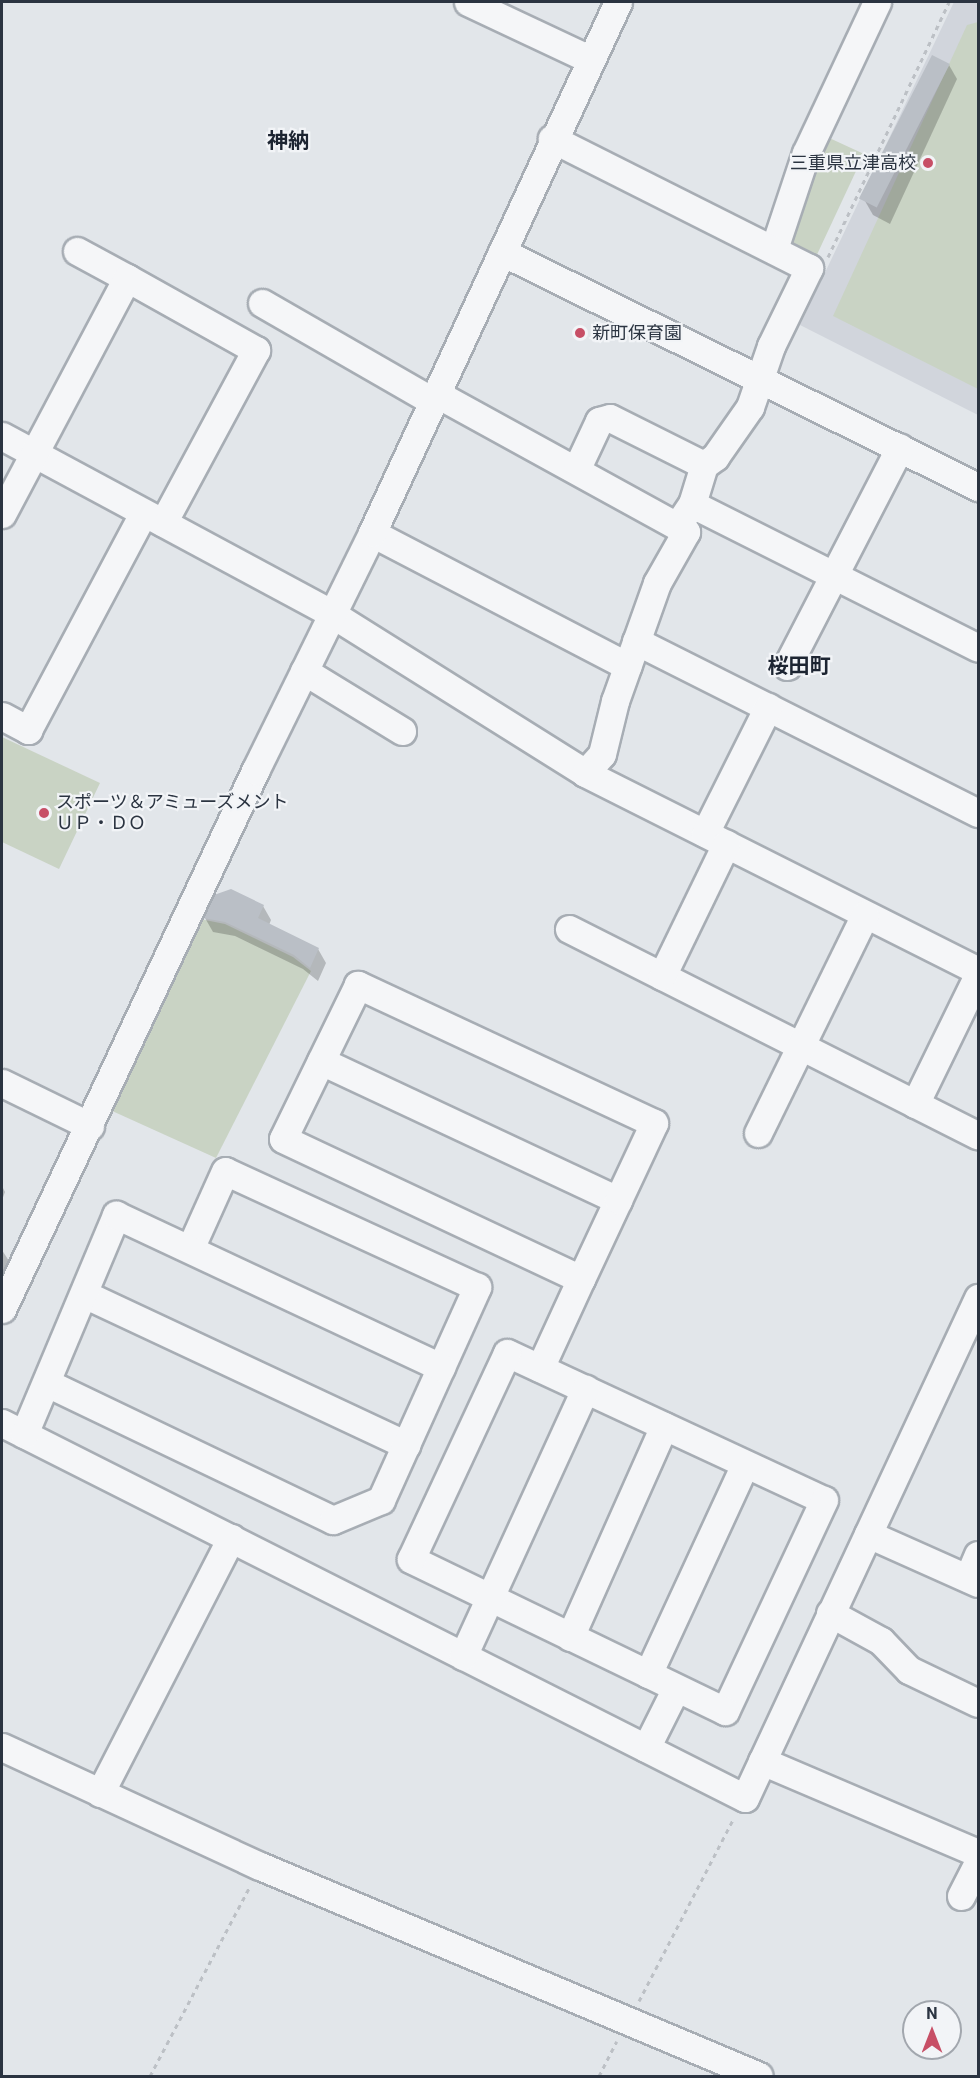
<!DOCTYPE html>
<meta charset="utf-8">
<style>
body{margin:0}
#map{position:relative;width:980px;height:2078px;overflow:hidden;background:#e2e6ea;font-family:Roboto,"Noto Sans JP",sans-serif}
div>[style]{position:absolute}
.built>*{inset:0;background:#d1d5dc}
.green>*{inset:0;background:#c9d3c4}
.shadow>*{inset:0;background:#0003}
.building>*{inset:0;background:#babfc6;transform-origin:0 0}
.path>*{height:3px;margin-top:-1.5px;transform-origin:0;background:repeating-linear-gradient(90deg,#bcc0c5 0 4.5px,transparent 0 9px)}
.roads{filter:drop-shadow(2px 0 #a7adb4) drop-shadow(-2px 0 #a7adb4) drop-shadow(0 2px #a7adb4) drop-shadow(0 -2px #a7adb4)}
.minor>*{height:27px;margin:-13.5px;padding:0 13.5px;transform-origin:13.5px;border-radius:13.5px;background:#f5f6f8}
.dots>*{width:16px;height:16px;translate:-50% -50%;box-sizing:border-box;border:3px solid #f2f4f7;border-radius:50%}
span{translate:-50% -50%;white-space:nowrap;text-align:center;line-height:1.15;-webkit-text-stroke:4.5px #f2f4f7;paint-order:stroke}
.poi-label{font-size:18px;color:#2b3441}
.right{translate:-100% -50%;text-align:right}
.left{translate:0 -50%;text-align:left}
.quarter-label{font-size:21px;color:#1d2532;font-weight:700}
.frame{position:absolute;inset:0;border:3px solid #2b3441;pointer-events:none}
.north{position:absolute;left:902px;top:2000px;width:60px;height:60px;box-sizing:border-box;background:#f2f4f7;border:2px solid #a2a7ae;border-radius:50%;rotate:0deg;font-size:16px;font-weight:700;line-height:24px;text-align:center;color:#2b3441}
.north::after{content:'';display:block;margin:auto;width:21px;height:27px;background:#c74f66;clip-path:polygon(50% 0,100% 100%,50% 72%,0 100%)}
</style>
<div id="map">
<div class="built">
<i style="clip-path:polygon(954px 2px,978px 2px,978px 415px,800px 325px)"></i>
</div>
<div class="green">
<i style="clip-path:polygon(978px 22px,978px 389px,833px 316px,967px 25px)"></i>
<i style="clip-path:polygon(825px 136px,864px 154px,814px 261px,788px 246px)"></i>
<i style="clip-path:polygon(2px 737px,100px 783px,59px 869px,2px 842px)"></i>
<i style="clip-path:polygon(200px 919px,225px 924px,293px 957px,311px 971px,216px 1158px,110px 1110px)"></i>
</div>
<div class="shadow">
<i style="clip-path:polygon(949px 65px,957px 79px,890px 224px,873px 215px,865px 201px)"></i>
<i style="clip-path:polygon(263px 906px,271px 920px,269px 925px,318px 949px,326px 963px,318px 981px,303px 969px,235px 936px,213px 932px,205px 918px)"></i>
<i style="clip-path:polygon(2px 1186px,5px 1192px,2px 1200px)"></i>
<i style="clip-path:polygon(2px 1250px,14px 1269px,2px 1295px)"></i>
</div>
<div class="building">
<i style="left:932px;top:55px;width:20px;height:161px;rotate:27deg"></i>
<i style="clip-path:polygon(231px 889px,264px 905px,258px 918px,319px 948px,310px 968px,294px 955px,225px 922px,203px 918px,214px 895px)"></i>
</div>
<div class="path">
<i style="left:828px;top:257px;width:282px;rotate:-64.6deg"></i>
<i style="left:639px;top:2001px;width:206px;rotate:-62.6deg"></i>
<i style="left:150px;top:2076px;width:215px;rotate:-62.2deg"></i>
<i style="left:599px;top:2076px;width:39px;rotate:-63deg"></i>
</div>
<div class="roads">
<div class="minor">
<i style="left:468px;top:2px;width:134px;rotate:25.2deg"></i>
<i style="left:774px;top:249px;width:101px;rotate:-71.6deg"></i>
<i style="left:806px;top:153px;width:167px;rotate:-64.8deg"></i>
<i style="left:77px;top:251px;width:57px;rotate:28.4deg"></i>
<i style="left:502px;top:252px;width:531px;rotate:26.28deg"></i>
<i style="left:262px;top:303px;width:195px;rotate:29.9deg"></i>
<i style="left:435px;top:393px;width:276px;rotate:28.8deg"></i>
<i style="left:677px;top:526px;width:27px;rotate:-56deg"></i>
<i style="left:692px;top:504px;width:41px;rotate:-72.9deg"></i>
<i style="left:704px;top:465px;width:14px;rotate:-36deg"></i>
<i style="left:715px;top:457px;width:61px;rotate:-55deg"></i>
<i style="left:750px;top:407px;width:65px;rotate:-71deg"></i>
<i style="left:771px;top:346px;width:87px;rotate:-64deg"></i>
<i style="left:809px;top:268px;width:288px;rotate:-153.3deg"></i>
<i style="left:2px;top:436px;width:375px;rotate:28.3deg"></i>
<i style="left:332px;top:614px;width:299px;rotate:32.1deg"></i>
<i style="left:585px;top:773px;width:440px;rotate:26.7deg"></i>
<i style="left:577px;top:468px;width:52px;rotate:-64.9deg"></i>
<i style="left:599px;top:421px;width:11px;rotate:-15deg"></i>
<i style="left:610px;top:418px;width:105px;rotate:26.6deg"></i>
<i style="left:692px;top:504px;width:320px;rotate:26.7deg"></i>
<i style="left:2px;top:514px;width:267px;rotate:-62.1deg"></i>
<i style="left:127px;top:278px;width:148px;rotate:29.2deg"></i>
<i style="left:256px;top:350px;width:196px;rotate:118.3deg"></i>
<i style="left:372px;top:533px;width:288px;rotate:27.5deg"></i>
<i style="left:636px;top:641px;width:383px;rotate:26.7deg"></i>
<i style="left:787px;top:666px;width:246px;rotate:-62.7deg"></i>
<i style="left:304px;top:671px;width:115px;rotate:31.5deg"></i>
<i style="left:2px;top:716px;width:30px;rotate:28deg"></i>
<i style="left:28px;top:730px;width:245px;rotate:-62deg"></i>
<i style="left:585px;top:773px;width:25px;rotate:-48deg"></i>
<i style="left:602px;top:754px;width:55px;rotate:-76.2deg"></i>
<i style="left:615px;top:701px;width:125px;rotate:-70.4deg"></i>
<i style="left:657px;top:583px;width:59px;rotate:-60.4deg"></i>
<i style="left:686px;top:532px;width:11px;rotate:-146deg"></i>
<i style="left:705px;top:833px;width:141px;rotate:-63.4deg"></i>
<i style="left:569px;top:929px;width:458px;rotate:26.8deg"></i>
<i style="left:662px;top:976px;width:147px;rotate:-64.1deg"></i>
<i style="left:321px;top:1061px;width:328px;rotate:25.1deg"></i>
<i style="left:2px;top:1083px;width:98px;rotate:26deg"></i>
<i style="left:915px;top:1104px;width:144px;rotate:-64deg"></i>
<i style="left:758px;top:1133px;width:243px;rotate:-63.9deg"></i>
<i style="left:84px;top:1294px;width:356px;rotate:25.1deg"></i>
<i style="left:2px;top:1309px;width:595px;rotate:-64.81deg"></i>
<i style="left:255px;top:771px;width:265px;rotate:-63.8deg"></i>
<i style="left:372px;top:533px;width:585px;rotate:-65.14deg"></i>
<i style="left:507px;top:1353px;width:349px;rotate:24.9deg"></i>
<i style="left:824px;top:1500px;width:233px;rotate:115.1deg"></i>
<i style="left:725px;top:1711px;width:349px;rotate:-154.2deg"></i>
<i style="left:411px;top:1559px;width:227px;rotate:-65deg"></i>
<i style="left:540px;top:1368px;width:98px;rotate:-65.3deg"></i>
<i style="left:581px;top:1279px;width:87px;rotate:-64.9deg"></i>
<i style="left:618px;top:1200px;width:85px;rotate:-64.9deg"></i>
<i style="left:654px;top:1123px;width:327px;rotate:-155deg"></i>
<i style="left:358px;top:985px;width:171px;rotate:116deg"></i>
<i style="left:283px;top:1139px;width:329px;rotate:25.2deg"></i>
<i style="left:47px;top:1383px;width:317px;rotate:25.6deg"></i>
<i style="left:333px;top:1520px;width:52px;rotate:-22.6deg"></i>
<i style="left:381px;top:1500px;width:234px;rotate:-65.7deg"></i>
<i style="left:477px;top:1287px;width:277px;rotate:-155.3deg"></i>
<i style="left:225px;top:1171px;width:85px;rotate:114.2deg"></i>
<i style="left:2px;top:1423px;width:832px;rotate:26.78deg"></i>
<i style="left:745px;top:1798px;width:552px;rotate:-65.01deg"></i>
<i style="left:24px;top:1434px;width:238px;rotate:-67.2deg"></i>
<i style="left:116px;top:1215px;width:359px;rotate:25.1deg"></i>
<i style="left:868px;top:1534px;width:120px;rotate:24deg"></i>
<i style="left:968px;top:1578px;width:25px;rotate:-67deg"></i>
<i style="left:830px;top:1613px;width:58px;rotate:28.8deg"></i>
<i style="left:881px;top:1641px;width:40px;rotate:46deg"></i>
<i style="left:909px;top:1670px;width:76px;rotate:25.6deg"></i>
<i style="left:570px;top:1637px;width:231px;rotate:-66deg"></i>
<i style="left:463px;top:1656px;width:294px;rotate:-65.4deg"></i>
<i style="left:648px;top:1674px;width:231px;rotate:-65.2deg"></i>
<i style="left:2px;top:1747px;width:284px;rotate:24.8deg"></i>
<i style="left:260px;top:1866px;width:541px;rotate:22.82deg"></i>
<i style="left:646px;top:1748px;width:67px;rotate:-63.4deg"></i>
<i style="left:762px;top:1761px;width:235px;rotate:23.1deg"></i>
<i style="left:100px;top:1793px;width:287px;rotate:-62.8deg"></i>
<i style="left:961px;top:1896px;width:38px;rotate:-63deg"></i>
</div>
</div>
<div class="dots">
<i style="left:928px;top:163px;background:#c74f66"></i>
<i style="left:580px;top:333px;background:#c74f66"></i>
<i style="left:44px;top:813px;background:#c74f66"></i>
</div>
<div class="poi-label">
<span class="right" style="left:916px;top:163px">三重県立津高校</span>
<span class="left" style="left:592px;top:333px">新町保育園</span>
<span class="left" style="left:56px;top:813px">スポーツ＆アミューズメント<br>ＵＰ・ＤＯ</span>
</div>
<div class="quarter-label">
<span style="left:288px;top:141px">神納</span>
<span style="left:799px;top:666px">桜田町</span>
</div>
<div class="frame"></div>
<div class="north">N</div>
</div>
